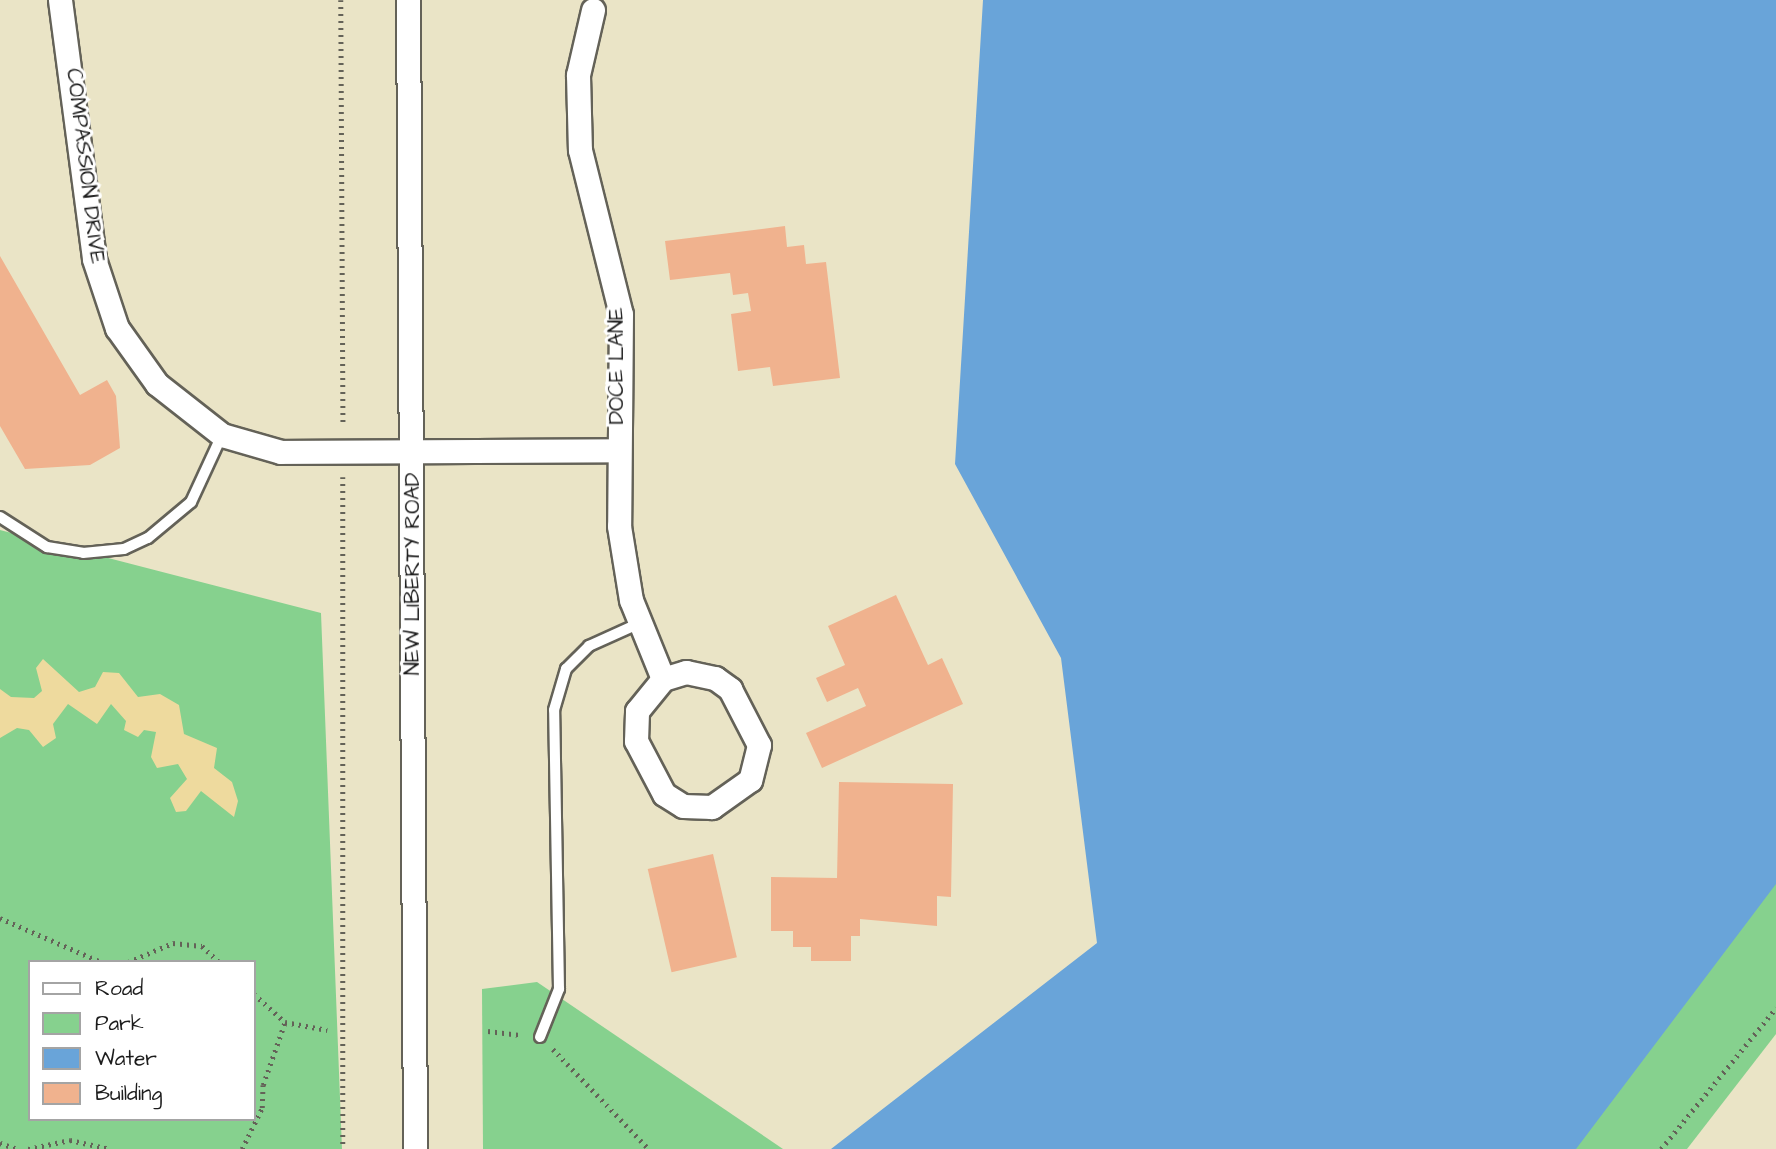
<!DOCTYPE html>
<style>
body{margin:0}
#map{position:relative;width:1776px;height:1149px;overflow:hidden;background:#eae4c6;font-family:"Architects Daughter",sans-serif}
div>[style]{position:absolute}
.green>*{inset:0;background:#86d18e}
.sand>*{inset:0;background:#eeda9e}
.water>*{inset:0;background:#69a4d9}
.building>*{inset:0;background:#f0b28e;transform-origin:0 0}
.path>*{height:4.5px;margin-top:-2.25px;transform-origin:0;background:repeating-linear-gradient(90deg,#646258 0 2px,transparent 0 7px)}
.roads{filter:drop-shadow(2px 0 #646258) drop-shadow(-2px 0 #646258) drop-shadow(0 2px #646258) drop-shadow(0 -2px #646258)}
.service>*{height:10px;margin:-5px;padding:0 5px;transform-origin:5px;border-radius:5px;background:#fff}
.minor>*{height:23px;margin:-11.5px;padding:0 11.5px;transform-origin:11.5px;border-radius:11.5px;background:#fff}
span{translate:-50% -50%;white-space:nowrap;text-align:center;line-height:1.15;-webkit-text-stroke:6px #fff;paint-order:stroke}
.street-label{font-size:21px;color:#1c1c1c}
.legend{position:absolute;left:28px;top:960px;width:228px;height:161px;box-sizing:border-box;background:#fff;border:2px solid #a4a4a4;margin:0;padding:9px 12px;list-style:none;font-size:21px;color:#1c1c1c}
.legend li{display:flex;align-items:center;gap:14px;height:35px}
.legend b{width:35px;border:2px solid #a4a4a4}
</style>
<div id="map">
<div class="green">
<i style="clip-path:polygon(evenodd,0 530px,321px 613px,342px 1149px,0 1149px,0 530px,30px 962px,254px 962px,254px 1119px,30px 1119px,30px 962px)"></i>
<i style="clip-path:polygon(1776px 746px,1776px 1034px,1687px 1149px,1476px 1149px)"></i>
<i style="clip-path:polygon(537px 982px,783px 1149px,483px 1149px,482px 989px)"></i>
</div>
<div class="sand">
<i style="clip-path:polygon(43px 659px,79px 692px,95px 687px,103px 672px,119px 673px,138px 697px,160px 694px,179px 705px,184px 734px,217px 748px,214px 768px,232px 782px,238px 801px,234px 817px,201px 791px,186px 811px,176px 812px,170px 798px,187px 779px,178px 764px,157px 768px,151px 757px,156px 732px,144px 730px,138px 737px,124px 730px,126px 721px,111px 704px,97px 724px,68px 704px,53px 724px,56px 738px,43px 747px,29px 730px,17px 728px,0 738px,0 689px,11px 697px,34px 698px,42px 691px,36px 668px)"></i>
</div>
<div class="water">
<i style="clip-path:polygon(983px 0,1776px 0,1776px 884px,1576px 1149px,831px 1149px,1097px 943px,1061px 658px,955px 464px)"></i>
</div>
<div class="building">
<i style="clip-path:polygon(785px 226px,787px 247px,804px 245px,806px 264px,826px 262px,840px 378px,773px 386px,770px 367px,738px 371px,731px 314px,751px 311px,748px 293px,733px 295px,730px 273px,670px 280px,665px 241px)"></i>
<i style="clip-path:polygon(0 256px,80px 395px,107px 380px,116px 396px,120px 448px,90px 465px,25px 469px,0 426px)"></i>
<i style="clip-path:polygon(896px 595px,928px 665px,942px 658px,963px 704px,822px 768px,806px 733px,866px 706px,858px 688px,827px 702px,816px 678px,845px 665px,828px 626px)"></i>
<i style="clip-path:polygon(839px 782px,953px 784px,951px 897px,937px 896px,937px 926px,860px 919px,860px 936px,851px 936px,851px 961px,811px 961px,811px 947px,793px 947px,793px 931px,771px 931px,771px 877px,837px 878px)"></i>
<i style="left:713px;top:854px;width:106px;height:67px;rotate:77deg"></i>
</div>
<div class="path">
<i style="left:341px;top:0;width:426px;rotate:89.7deg"></i>
<i style="left:343px;top:477px;width:672px;rotate:90deg"></i>
<i style="left:0;top:918px;width:110px;rotate:23.5deg"></i>
<i style="left:128px;top:962px;width:49px;rotate:-22.9deg"></i>
<i style="left:173px;top:943px;width:29px;rotate:6deg"></i>
<i style="left:202px;top:946px;width:23px;rotate:43deg"></i>
<i style="left:254px;top:994px;width:42px;rotate:42.1deg"></i>
<i style="left:488px;top:1031px;width:34px;rotate:7deg"></i>
<i style="left:553px;top:1049px;width:139px;rotate:46.2deg"></i>
<i style="left:0;top:1143px;width:18px;rotate:19deg"></i>
<i style="left:28px;top:1149px;width:43px;rotate:-12.1deg"></i>
<i style="left:70px;top:1140px;width:41px;rotate:12.7deg"></i>
<i style="left:242px;top:1149px;width:46px;rotate:-64deg"></i>
<i style="left:262px;top:1108px;width:23px;rotate:-88deg"></i>
<i style="left:263px;top:1085px;width:67px;rotate:-70.8deg"></i>
<i style="left:285px;top:1022px;width:43px;rotate:10.8deg"></i>
<i style="left:1661px;top:1149px;width:182px;rotate:-50.8deg"></i>
</div>
<div class="roads">
<div class="service">
<i style="left:0;top:517px;width:56px;rotate:32.6deg"></i>
<i style="left:47px;top:547px;width:36px;rotate:9deg"></i>
<i style="left:83px;top:553px;width:41px;rotate:-5.6deg"></i>
<i style="left:124px;top:549px;width:26px;rotate:-25deg"></i>
<i style="left:148px;top:538px;width:56px;rotate:-39.9deg"></i>
<i style="left:191px;top:502px;width:74px;rotate:-65.2deg"></i>
<i style="left:540px;top:1037px;width:52px;rotate:-68.4deg"></i>
<i style="left:559px;top:989px;width:279px;rotate:-91deg"></i>
<i style="left:554px;top:710px;width:43px;rotate:-73.7deg"></i>
<i style="left:566px;top:669px;width:33px;rotate:-45deg"></i>
<i style="left:589px;top:646px;width:56px;rotate:-24.3deg"></i>
</div>
<div class="minor">
<i style="left:60px;top:0;width:261px;rotate:82.5deg"></i>
<i style="left:94px;top:259px;width:73px;rotate:71.6deg"></i>
<i style="left:117px;top:328px;width:69px;rotate:54.5deg"></i>
<i style="left:157px;top:384px;width:83px;rotate:38.1deg"></i>
<i style="left:222px;top:435px;width:61px;rotate:16.1deg"></i>
<i style="left:281px;top:452px;width:336px;rotate:-0.3deg"></i>
<i style="left:408px;top:0;width:1149px;rotate:89.65deg"></i>
<i style="left:593px;top:10px;width:67px;rotate:103deg"></i>
<i style="left:578px;top:75px;width:75px;rotate:88.5deg"></i>
<i style="left:580px;top:150px;width:169px;rotate:76deg"></i>
<i style="left:621px;top:314px;width:212px;rotate:90.5deg"></i>
<i style="left:619px;top:526px;width:75px;rotate:80.8deg"></i>
<i style="left:631px;top:600px;width:85px;rotate:67.9deg"></i>
<i style="left:686px;top:672px;width:30px;rotate:12deg"></i>
<i style="left:715px;top:678px;width:19px;rotate:36deg"></i>
<i style="left:730px;top:689px;width:63px;rotate:62.6deg"></i>
<i style="left:759px;top:745px;width:36px;rotate:104deg"></i>
<i style="left:750px;top:780px;width:47px;rotate:144.6deg"></i>
<i style="left:712px;top:807px;width:29px;rotate:-178deg"></i>
<i style="left:683px;top:806px;width:22px;rotate:-148deg"></i>
<i style="left:664px;top:794px;width:60px;rotate:-117.8deg"></i>
<i style="left:636px;top:741px;width:30px;rotate:-88deg"></i>
<i style="left:637px;top:711px;width:41px;rotate:-50.9deg"></i>
<i style="left:663px;top:679px;width:24px;rotate:-17deg"></i>
</div>
</div>
<div class="street-label">
<span style="left:85px;top:166px;rotate:83deg">COMPASSION DRIVE</span>
<span style="left:617px;top:366px;rotate:-90deg">DOCE LANE</span>
<span style="left:413px;top:574px;rotate:-90deg">NEW LIBERTY ROAD</span>
</div>
<ul class="legend">
<li><b style="height:9px;background:#fff"></b>Road</li>
<li><b style="height:19px;background:#86d18e"></b>Park</li>
<li><b style="height:19px;background:#69a4d9"></b>Water</li>
<li><b style="height:19px;background:#f0b28e"></b>Building</li>
</ul>
</div>
